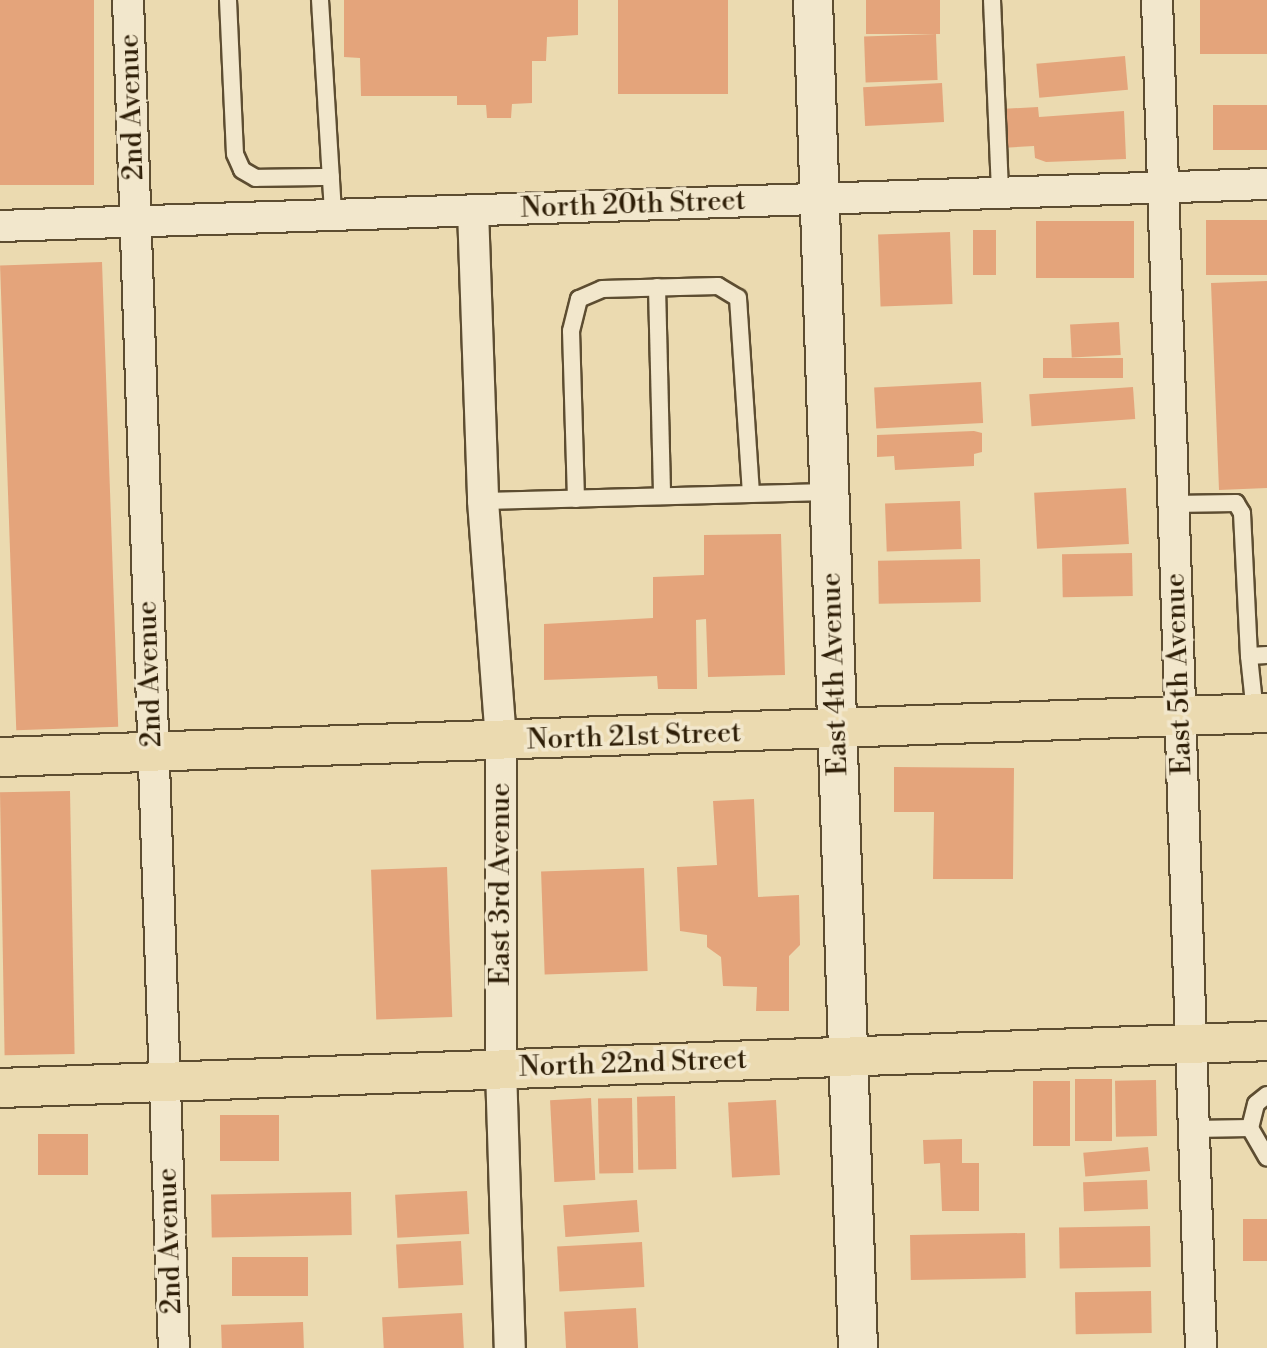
<!DOCTYPE html>
<style>
body{margin:0}
#map{position:relative;width:1267px;height:1348px;overflow:hidden;background:#ebdab0;font-family:"Libre Bodoni",serif}
div>[style]{position:absolute}
.building>*{inset:0;background:#e4a47b;transform-origin:0 0}
.roads{filter:drop-shadow(2px 0 #5d4d31) drop-shadow(-2px 0 #5d4d31) drop-shadow(0 2px #5d4d31) drop-shadow(0 -2px #5d4d31)}
.service>*{height:16px;margin:-8px;padding:0 8px;transform-origin:8px;border-radius:8px;background:#f2e7cc}
.minor>*{height:30px;margin:-15px;padding:0 15px;transform-origin:15px;border-radius:15px;background:#f2e7cc}
.tertiary>*{height:38px;margin:-19px;padding:0 19px;transform-origin:19px;border-radius:19px;background:#f2e7cc}
.primary>*{height:38px;margin:-19px;padding:0 19px;transform-origin:19px;border-radius:19px;background:#ebdab0}
span{translate:-50% -50%;white-space:nowrap;text-align:center;line-height:1.15;-webkit-text-stroke:7px #f2e7cc;paint-order:stroke}
.street-label{font-size:28px;color:#2e1e07}
</style>
<div id="map">
<div class="building">
<i style="left:0;top:0;width:94px;height:185px"></i>
<i style="clip-path:polygon(344px 0,578px 0,578px 35px,547px 37px,546px 61px,532px 61px,532px 103px,512px 104px,511px 118px,487px 118px,486px 105px,457px 105px,457px 96px,361px 96px,360px 58px,344px 57px)"></i>
<i style="left:618px;top:0;width:110px;height:94px"></i>
<i style="left:866px;top:0;width:74px;height:34px"></i>
<i style="left:1200px;top:0;width:67px;height:54px"></i>
<i style="left:936px;top:34px;width:46px;height:72px;rotate:88deg"></i>
<i style="left:1125px;top:56px;width:34px;height:89px;rotate:85deg"></i>
<i style="left:942px;top:83px;width:39px;height:79px;rotate:87deg"></i>
<i style="left:1267px;top:105px;width:45px;height:54px;rotate:90deg"></i>
<i style="clip-path:polygon(1038px 107px,1039px 117px,1124px 111px,1126px 159px,1046px 162px,1035px 158px,1034px 146px,1001px 148px,1000px 109px)"></i>
<i style="left:1267px;top:220px;width:55px;height:61px;rotate:90deg"></i>
<i style="left:1036px;top:221px;width:98px;height:57px"></i>
<i style="left:973px;top:230px;width:23px;height:45px"></i>
<i style="left:950px;top:232px;width:72px;height:72px;rotate:88deg"></i>
<i style="left:102px;top:262px;width:465px;height:102px;rotate:88deg"></i>
<i style="clip-path:polygon(1267px 281px,1267px 488px,1219px 490px,1211px 283px)"></i>
<i style="left:1119px;top:322px;width:33px;height:49px;rotate:87deg"></i>
<i style="left:1123px;top:358px;width:20px;height:80px;rotate:90deg"></i>
<i style="left:981px;top:382px;width:41px;height:107px;rotate:87deg"></i>
<i style="left:1133px;top:387px;width:32px;height:104px;rotate:86deg"></i>
<i style="clip-path:polygon(974px 431px,982px 433px,982px 452px,974px 454px,974px 466px,895px 470px,894px 456px,877px 457px,877px 435px)"></i>
<i style="left:1126px;top:488px;width:56px;height:92px;rotate:87deg"></i>
<i style="left:960px;top:501px;width:48px;height:75px;rotate:88deg"></i>
<i style="clip-path:polygon(781px 534px,785px 675px,708px 677px,706px 619px,696px 620px,697px 689px,658px 689px,657px 676px,544px 680px,544px 624px,653px 618px,653px 577px,704px 575px,704px 535px)"></i>
<i style="left:1132px;top:553px;width:43px;height:70px;rotate:89deg"></i>
<i style="left:980px;top:559px;width:43px;height:102px;rotate:89deg"></i>
<i style="clip-path:polygon(894px 767px,1014px 768px,1013px 879px,933px 879px,934px 812px,894px 812px)"></i>
<i style="left:70px;top:791px;width:263px;height:70px;rotate:89deg"></i>
<i style="clip-path:polygon(754px 799px,758px 897px,799px 895px,800px 945px,789px 956px,789px 1011px,756px 1011px,757px 987px,723px 986px,721px 957px,707px 947px,707px 935px,680px 931px,677px 867px,717px 865px,713px 801px)"></i>
<i style="left:447px;top:867px;width:150px;height:76px;rotate:88deg"></i>
<i style="left:644px;top:868px;width:103px;height:103px;rotate:88deg"></i>
<i style="left:1075px;top:1079px;width:37px;height:62px"></i>
<i style="left:1156px;top:1080px;width:56px;height:41px;rotate:89deg"></i>
<i style="left:1033px;top:1081px;width:37px;height:65px"></i>
<i style="left:675px;top:1096px;width:73px;height:38px;rotate:89deg"></i>
<i style="left:591px;top:1098px;width:82px;height:41px;rotate:87deg"></i>
<i style="left:632px;top:1098px;width:75px;height:34px;rotate:89deg"></i>
<i style="left:776px;top:1100px;width:75px;height:48px;rotate:87deg"></i>
<i style="left:220px;top:1115px;width:59px;height:46px"></i>
<i style="left:38px;top:1134px;width:50px;height:41px"></i>
<i style="clip-path:polygon(962px 1139px,962px 1163px,979px 1163px,979px 1211px,942px 1211px,940px 1163px,924px 1164px,923px 1140px)"></i>
<i style="left:1148px;top:1147px;width:24px;height:65px;rotate:85deg"></i>
<i style="left:1147px;top:1180px;width:29px;height:64px;rotate:88deg"></i>
<i style="left:467px;top:1191px;width:43px;height:72px;rotate:87deg"></i>
<i style="left:351px;top:1192px;width:43px;height:140px;rotate:89deg"></i>
<i style="left:637px;top:1200px;width:32px;height:74px;rotate:86deg"></i>
<i style="left:1267px;top:1219px;width:42px;height:24px;rotate:90deg"></i>
<i style="left:1150px;top:1226px;width:41px;height:91px;rotate:89deg"></i>
<i style="left:1025px;top:1233px;width:45px;height:115px;rotate:89deg"></i>
<i style="left:461px;top:1241px;width:44px;height:65px;rotate:87deg"></i>
<i style="left:642px;top:1242px;width:45px;height:85px;rotate:87deg"></i>
<i style="left:308px;top:1257px;width:39px;height:76px;rotate:90deg"></i>
<i style="left:1151px;top:1291px;width:42px;height:76px;rotate:89deg"></i>
<i style="left:636px;top:1308px;width:40px;height:72px;rotate:87deg"></i>
<i style="left:462px;top:1313px;width:35px;height:80px;rotate:87deg"></i>
<i style="left:303px;top:1322px;width:26px;height:82px;rotate:88deg"></i>
</div>
<div class="roads">
<div class="service">
<i style="left:228px;top:0;width:154px;rotate:87.4deg"></i>
<i style="left:235px;top:154px;width:17px;rotate:66deg"></i>
<i style="left:242px;top:170px;width:16px;rotate:30deg"></i>
<i style="left:256px;top:178px;width:75px;rotate:-0.8deg"></i>
<i style="left:320px;top:0;width:215px;rotate:86.5deg"></i>
<i style="left:992px;top:0;width:193px;rotate:87.6deg"></i>
<i style="left:657px;top:287px;width:209px;rotate:88.6deg"></i>
<i style="left:576px;top:499px;width:168px;rotate:-91.7deg"></i>
<i style="left:571px;top:331px;width:33px;rotate:-76deg"></i>
<i style="left:579px;top:299px;width:25px;rotate:-23deg"></i>
<i style="left:602px;top:289px;width:116px;rotate:-1.5deg"></i>
<i style="left:718px;top:286px;width:23px;rotate:31deg"></i>
<i style="left:738px;top:298px;width:196px;rotate:86.2deg"></i>
<i style="left:483px;top:501px;width:346px;rotate:-1.5deg"></i>
<i style="left:1173px;top:504px;width:63px;rotate:-0.9deg"></i>
<i style="left:1236px;top:503px;width:12px;rotate:59deg"></i>
<i style="left:1242px;top:513px;width:143px;rotate:87.2deg"></i>
<i style="left:1249px;top:656px;width:18px;rotate:-3deg"></i>
<i style="left:1249px;top:656px;width:57px;rotate:84deg"></i>
<i style="left:1267px;top:1095px;width:14px;rotate:141deg"></i>
<i style="left:1256px;top:1104px;width:25px;rotate:104deg"></i>
<i style="left:1250px;top:1128px;width:34px;rotate:60deg"></i>
<i style="left:1194px;top:1129px;width:56px;rotate:-1deg"></i>
</div>
<div class="minor">
<i style="left:128px;top:0;width:1349px;rotate:88.05deg"></i>
<i style="left:1157px;top:0;width:1349px;rotate:88.13deg"></i>
<i style="left:473px;top:210px;width:291px;rotate:88deg"></i>
<i style="left:483px;top:501px;width:242px;rotate:85.7deg"></i>
<i style="left:501px;top:742px;width:327px;rotate:90deg"></i>
<i style="left:501px;top:1069px;width:279px;rotate:88.2deg"></i>
<i style="left:0;top:226px;width:1268px;rotate:-1.9deg"></i>
</div>
<div class="tertiary">
<i style="left:813px;top:0;width:1349px;rotate:88.09deg"></i>
</div>
<div class="primary">
<i style="left:0;top:757px;width:1268px;rotate:-1.99deg"></i>
<i style="left:0;top:1088px;width:1268px;rotate:-2.12deg"></i>
</div>
</div>
<div class="street-label">
<span style="left:132px;top:107px;rotate:-92deg">2nd Avenue</span>
<span style="left:633px;top:205px;rotate:-2deg">North 20th Street</span>
<span style="left:150px;top:674px;rotate:-92deg">2nd Avenue</span>
<span style="left:835px;top:674px;rotate:-92deg">East 4th Avenue</span>
<span style="left:1179px;top:674px;rotate:-92deg">East 5th Avenue</span>
<span style="left:634px;top:737px;rotate:-2deg">North 21st Street</span>
<span style="left:501px;top:884px;rotate:-90deg">East 3rd Avenue</span>
<span style="left:633px;top:1064px;rotate:-2deg">North 22nd Street</span>
<span style="left:170px;top:1241px;rotate:-92deg">2nd Avenue</span>
</div>
</div>
